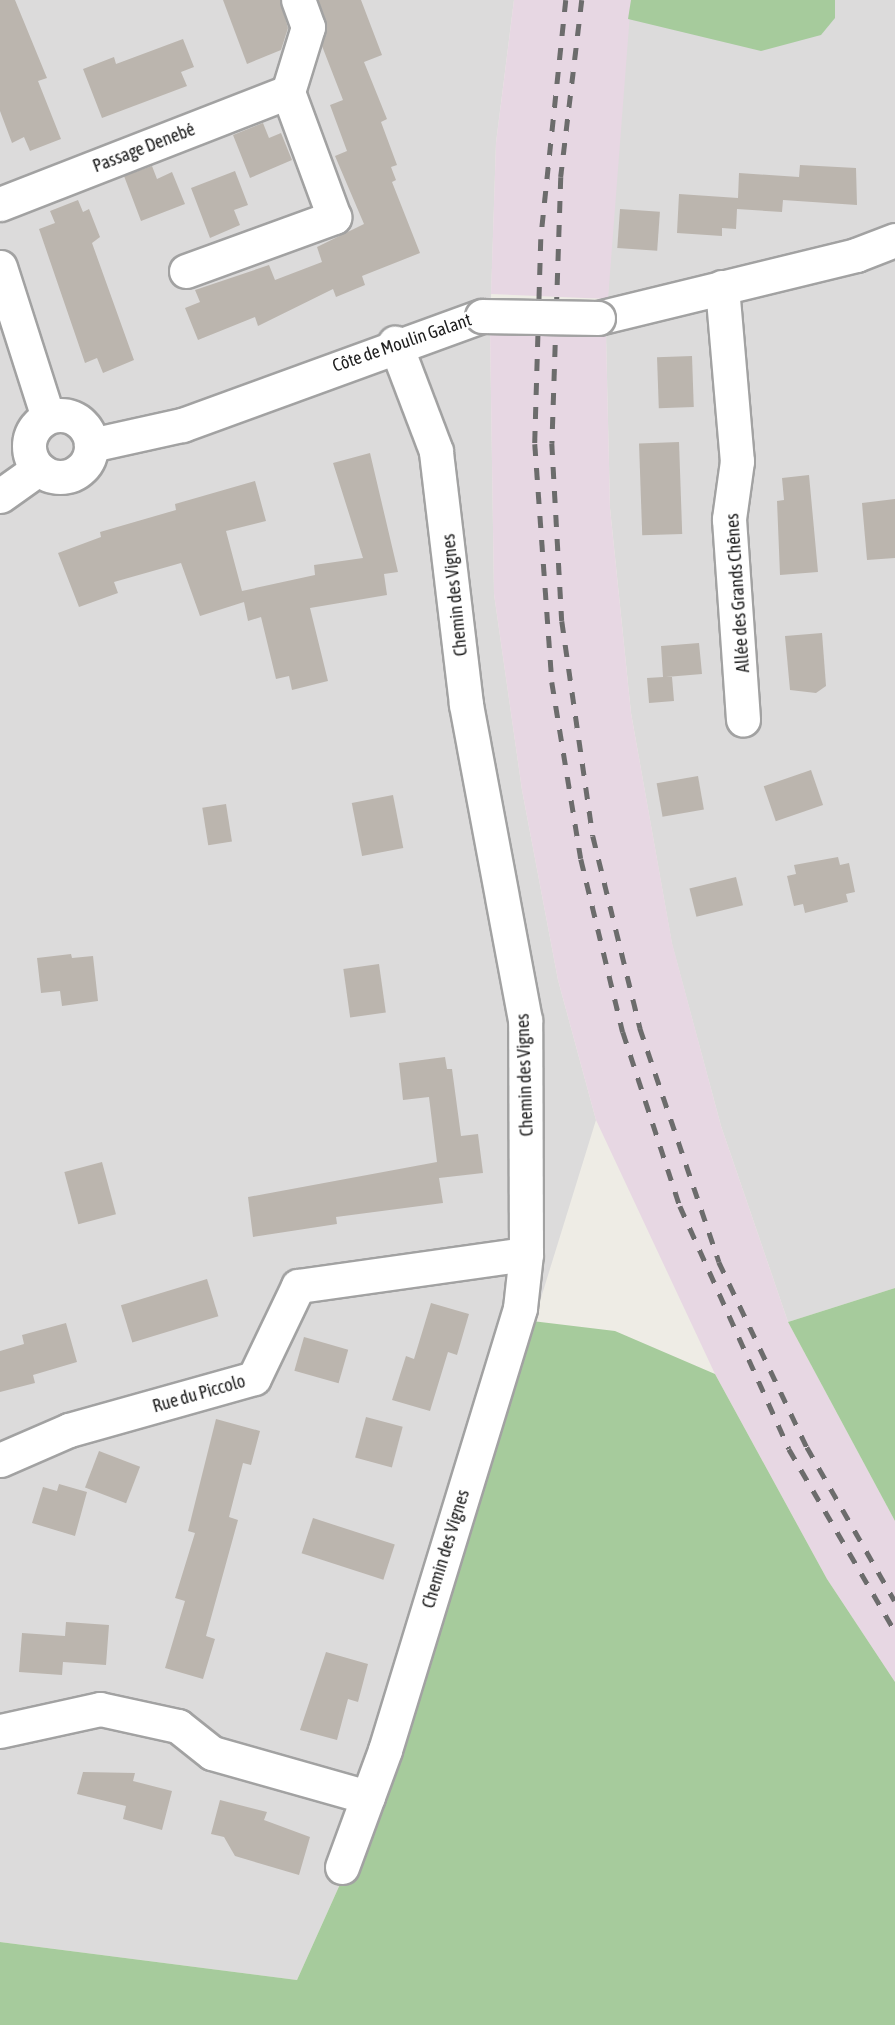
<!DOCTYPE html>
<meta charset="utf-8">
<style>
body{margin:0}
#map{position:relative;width:895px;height:2025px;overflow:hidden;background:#eeece5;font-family:"Asap Condensed",sans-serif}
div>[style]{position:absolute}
.residential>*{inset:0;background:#dcdbdb}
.industrial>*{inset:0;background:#e7d7e3}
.forest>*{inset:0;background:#a6cb9c}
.building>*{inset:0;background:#bbb5ae;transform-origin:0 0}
.roads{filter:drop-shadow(2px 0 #a2a2a2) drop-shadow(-2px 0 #a2a2a2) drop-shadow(0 2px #a2a2a2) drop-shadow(0 -2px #a2a2a2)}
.minor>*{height:33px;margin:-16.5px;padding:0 16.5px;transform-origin:16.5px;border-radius:16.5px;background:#fff}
.minor>.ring{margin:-16.5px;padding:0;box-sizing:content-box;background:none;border:33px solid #fff;border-radius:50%}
.rail>*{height:4.5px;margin-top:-2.25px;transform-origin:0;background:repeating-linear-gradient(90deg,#6c6c6c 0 12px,transparent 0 24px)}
.bridges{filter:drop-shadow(2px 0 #a2a2a2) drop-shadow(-2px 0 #a2a2a2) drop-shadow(0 2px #a2a2a2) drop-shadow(0 -2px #a2a2a2)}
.minor-bridge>*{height:33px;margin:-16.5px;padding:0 16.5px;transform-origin:16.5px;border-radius:16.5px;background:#fff}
span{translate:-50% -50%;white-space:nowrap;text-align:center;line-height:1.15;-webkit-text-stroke:5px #fff;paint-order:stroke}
.street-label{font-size:18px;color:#1e1e1e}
</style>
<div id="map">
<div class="residential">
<i style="clip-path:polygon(0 0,514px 0,496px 143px,490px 329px,494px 594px,522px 790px,558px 980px,596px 1120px,403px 1744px,297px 1980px,0 1942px)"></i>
<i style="clip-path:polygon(631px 0,895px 0,895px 1288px,788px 1322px,721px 1126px,672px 944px,631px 713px,610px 508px,606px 334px,615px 154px)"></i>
</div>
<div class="industrial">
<i style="clip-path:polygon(514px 0,631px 0,608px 299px,491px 294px,496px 143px)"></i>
<i style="clip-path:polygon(490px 329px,606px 334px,610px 508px,631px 713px,672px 943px,721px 1126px,788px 1322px,895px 1521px,895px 1682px,827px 1579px,715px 1374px,596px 1120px,558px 980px,522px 790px,494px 594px)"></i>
</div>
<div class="forest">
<i style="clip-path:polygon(631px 0,835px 0,835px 18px,821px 35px,761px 51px,628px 19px)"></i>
<i style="clip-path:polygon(895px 1288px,895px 1521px,788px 1322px)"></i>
<i style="clip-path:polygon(532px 1321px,615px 1331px,715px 1374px,827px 1579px,895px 1682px,895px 2025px,0 2025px,0 1942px,297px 1980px,403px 1744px)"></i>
</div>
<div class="building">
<i style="clip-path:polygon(0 0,15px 0,47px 78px,38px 81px,61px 139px,30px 151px,24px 137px,12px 143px,0 111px)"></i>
<i style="clip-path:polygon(223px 0,280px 0,288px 28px,281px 50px,247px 64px)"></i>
<i style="clip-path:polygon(318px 0,361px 0,382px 55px,364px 62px,387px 119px,381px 122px,397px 165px,391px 167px,396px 180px,392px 182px,420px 253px,362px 276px,365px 285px,336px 297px,333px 289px,258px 326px,255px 317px,198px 340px,185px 308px,200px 302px,195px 290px,269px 265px,275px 280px,322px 262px,317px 247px,364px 224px,335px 156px,347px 151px,330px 105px,343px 100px,322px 46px,326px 21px)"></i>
<i style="clip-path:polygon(183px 39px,194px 67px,181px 72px,187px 86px,102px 118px,83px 69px,114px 57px,116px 64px)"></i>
<i style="clip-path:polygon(263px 123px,269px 138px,281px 133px,292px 160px,250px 178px,233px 135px)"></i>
<i style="clip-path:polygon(800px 165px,856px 168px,857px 205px,783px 200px,782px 212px,737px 209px,736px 229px,722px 228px,722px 236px,677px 233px,679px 194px,738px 198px,739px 173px,799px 177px)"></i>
<i style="clip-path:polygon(152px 166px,157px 179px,172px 172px,185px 204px,141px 221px,124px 176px)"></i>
<i style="clip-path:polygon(235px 171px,248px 205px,234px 210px,240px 225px,210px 238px,191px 188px)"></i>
<i style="clip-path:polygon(78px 200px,83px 212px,89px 209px,100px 237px,92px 243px,134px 360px,103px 373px,97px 358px,85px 363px,39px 229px,55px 223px,50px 211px)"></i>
<i style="left:620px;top:209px;width:40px;height:39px;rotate:4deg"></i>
<i style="left:692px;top:356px;width:51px;height:35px;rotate:88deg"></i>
<i style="left:679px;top:442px;width:92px;height:40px;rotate:88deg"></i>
<i style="clip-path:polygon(370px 453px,398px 572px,384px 574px,387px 595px,310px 608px,328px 681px,292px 690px,289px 676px,276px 679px,261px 617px,248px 621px,244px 602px,200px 616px,181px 563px,114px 582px,118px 593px,79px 607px,58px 553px,101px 537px,100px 532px,176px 510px,175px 504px,255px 481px,266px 521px,226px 531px,242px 591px,315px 575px,314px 565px,363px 558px,333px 463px)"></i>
<i style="clip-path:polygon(809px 475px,818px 572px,780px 575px,777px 501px,784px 500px,782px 478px)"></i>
<i style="clip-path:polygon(895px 499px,895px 558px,867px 560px,862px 503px)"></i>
<i style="clip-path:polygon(822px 633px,826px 686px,816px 693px,790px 690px,785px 636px)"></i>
<i style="clip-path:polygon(699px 643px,702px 674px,666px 677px,672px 677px,674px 701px,649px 703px,647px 678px,663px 677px,661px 646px)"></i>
<i style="left:811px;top:770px;width:37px;height:50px;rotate:71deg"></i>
<i style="left:698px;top:776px;width:34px;height:42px;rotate:80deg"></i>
<i style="left:393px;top:795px;width:54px;height:42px;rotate:79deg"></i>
<i style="left:226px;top:804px;width:38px;height:24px;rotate:81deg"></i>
<i style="clip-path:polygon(838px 857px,840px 865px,849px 863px,855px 892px,846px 894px,848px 902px,805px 913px,803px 904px,794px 906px,787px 876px,796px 874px,794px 865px)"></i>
<i style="left:736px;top:877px;width:29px;height:48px;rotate:76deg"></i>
<i style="clip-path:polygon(71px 954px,72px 958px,93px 956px,98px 1001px,62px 1006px,60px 991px,41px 993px,37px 958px)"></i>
<i style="left:379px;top:964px;width:49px;height:36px;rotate:82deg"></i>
<i style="clip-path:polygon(445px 1057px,447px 1069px,452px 1069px,461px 1136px,478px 1134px,483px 1173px,439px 1178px,443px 1203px,336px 1217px,337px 1224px,253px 1237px,248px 1197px,437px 1162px,429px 1097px,403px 1100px,399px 1063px)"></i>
<i style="left:102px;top:1162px;width:54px;height:39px;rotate:75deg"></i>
<i style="left:207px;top:1279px;width:39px;height:90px;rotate:73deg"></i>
<i style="clip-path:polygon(431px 1303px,469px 1314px,457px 1355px,448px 1352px,430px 1411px,392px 1400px,406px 1356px,414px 1359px)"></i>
<i style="clip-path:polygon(66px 1323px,77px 1362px,33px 1375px,35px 1383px,0 1392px,0 1351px,24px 1344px,22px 1335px)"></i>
<i style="left:304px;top:1337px;width:46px;height:35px;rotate:16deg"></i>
<i style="left:366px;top:1417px;width:38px;height:42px;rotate:15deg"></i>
<i style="clip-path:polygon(216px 1419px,260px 1431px,251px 1465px,243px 1463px,229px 1517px,238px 1520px,206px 1636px,215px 1639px,203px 1679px,165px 1668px,185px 1601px,175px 1598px,195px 1533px,188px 1531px)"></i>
<i style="left:99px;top:1451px;width:44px;height:39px;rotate:21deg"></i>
<i style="clip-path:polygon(59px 1484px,87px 1492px,75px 1536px,32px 1523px,43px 1487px,57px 1491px)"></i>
<i style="left:313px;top:1518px;width:86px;height:37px;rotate:18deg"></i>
<i style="clip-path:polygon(66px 1622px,109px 1625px,106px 1665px,63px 1662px,62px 1675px,19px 1672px,22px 1633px,65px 1636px)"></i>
<i style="clip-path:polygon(326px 1652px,368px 1664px,358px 1702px,348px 1699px,337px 1740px,300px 1730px)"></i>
<i style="clip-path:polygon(83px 1772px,135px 1773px,133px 1781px,172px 1791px,162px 1830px,123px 1819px,126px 1806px,77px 1794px)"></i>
<i style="clip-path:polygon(220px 1800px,267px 1812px,264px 1820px,310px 1837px,299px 1875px,235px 1856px,224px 1837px,211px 1834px)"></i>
</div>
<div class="roads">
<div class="minor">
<i style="left:0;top:204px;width:309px;rotate:-21.3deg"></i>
<i style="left:0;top:267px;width:157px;rotate:72.3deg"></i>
<i style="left:186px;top:271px;width:158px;rotate:-20deg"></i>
<i style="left:334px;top:217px;width:133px;rotate:-110.2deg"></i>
<i style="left:288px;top:92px;width:68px;rotate:-72.9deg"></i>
<i style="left:308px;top:27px;width:29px;rotate:-110deg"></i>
<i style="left:722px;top:287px;width:175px;rotate:85.1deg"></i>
<i style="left:737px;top:461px;width:59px;rotate:97.9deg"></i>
<i style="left:729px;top:519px;width:201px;rotate:86deg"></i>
<i style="left:598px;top:318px;width:266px;rotate:-13.7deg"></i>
<i style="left:856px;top:255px;width:42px;rotate:-21deg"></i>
<i class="ring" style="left:29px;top:415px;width:29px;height:29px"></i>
<i style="left:91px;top:445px;width:93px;rotate:-12.4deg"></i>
<i style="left:182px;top:425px;width:319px;rotate:-20deg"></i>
<i style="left:0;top:496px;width:47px;rotate:-35.4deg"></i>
<i style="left:0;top:1460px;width:75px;rotate:-23.5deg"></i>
<i style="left:69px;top:1430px;width:192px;rotate:-15.7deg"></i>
<i style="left:254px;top:1378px;width:102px;rotate:-64.4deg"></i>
<i style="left:298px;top:1286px;width:230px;rotate:-8deg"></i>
<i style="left:0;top:1731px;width:102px;rotate:-12.4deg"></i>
<i style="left:100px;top:1709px;width:80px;rotate:12.3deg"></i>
<i style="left:178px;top:1726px;width:43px;rotate:38.5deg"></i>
<i style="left:212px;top:1753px;width:162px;rotate:15.8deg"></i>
<i style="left:342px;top:1867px;width:125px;rotate:-69.8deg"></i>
<i style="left:385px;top:1750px;width:462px;rotate:-73deg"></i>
<i style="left:520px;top:1308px;width:54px;rotate:-83.7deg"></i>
<i style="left:526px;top:1254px;width:234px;rotate:-90.2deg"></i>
<i style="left:525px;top:1020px;width:321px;rotate:-100.6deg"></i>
<i style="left:466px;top:704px;width:255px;rotate:-96.8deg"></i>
<i style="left:436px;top:451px;width:116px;rotate:-110.8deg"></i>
</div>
</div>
<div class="rail">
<i style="left:566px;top:0;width:240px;rotate:96deg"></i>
<i style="left:541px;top:239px;width:205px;rotate:91.7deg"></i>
<i style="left:535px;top:444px;width:239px;rotate:85.9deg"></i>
<i style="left:552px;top:682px;width:179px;rotate:80.7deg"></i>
<i style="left:581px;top:859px;width:178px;rotate:76.4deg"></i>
<i style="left:623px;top:1032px;width:183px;rotate:71.9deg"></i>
<i style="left:680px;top:1206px;width:266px;rotate:65.8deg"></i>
<i style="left:789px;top:1449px;width:211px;rotate:59.8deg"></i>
<i style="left:582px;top:0;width:178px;rotate:96.8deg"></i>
<i style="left:561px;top:177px;width:266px;rotate:91.9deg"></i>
<i style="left:552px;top:443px;width:178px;rotate:86.8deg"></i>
<i style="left:562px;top:621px;width:217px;rotate:81.8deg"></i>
<i style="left:593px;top:836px;width:198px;rotate:76.2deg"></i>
<i style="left:640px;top:1028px;width:247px;rotate:71.3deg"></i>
<i style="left:719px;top:1262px;width:205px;rotate:64.6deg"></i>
<i style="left:807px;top:1447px;width:177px;rotate:60.3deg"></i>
</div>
<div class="bridges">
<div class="minor-bridge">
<i style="left:482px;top:316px;width:116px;rotate:1deg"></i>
</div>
</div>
<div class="street-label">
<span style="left:144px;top:148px;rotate:-21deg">Passage Denebé</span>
<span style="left:402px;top:343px;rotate:-19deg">Côte de Moulin Galant</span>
<span style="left:738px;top:593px;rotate:-94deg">Allée des Grands Chênes</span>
<span style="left:455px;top:595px;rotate:-96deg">Chemin des Vignes</span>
<span style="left:525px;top:1075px;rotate:-92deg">Chemin des Vignes</span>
<span style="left:199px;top:1394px;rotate:-16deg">Rue du Piccolo</span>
<span style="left:446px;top:1549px;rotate:-73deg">Chemin des Vignes</span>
</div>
</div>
